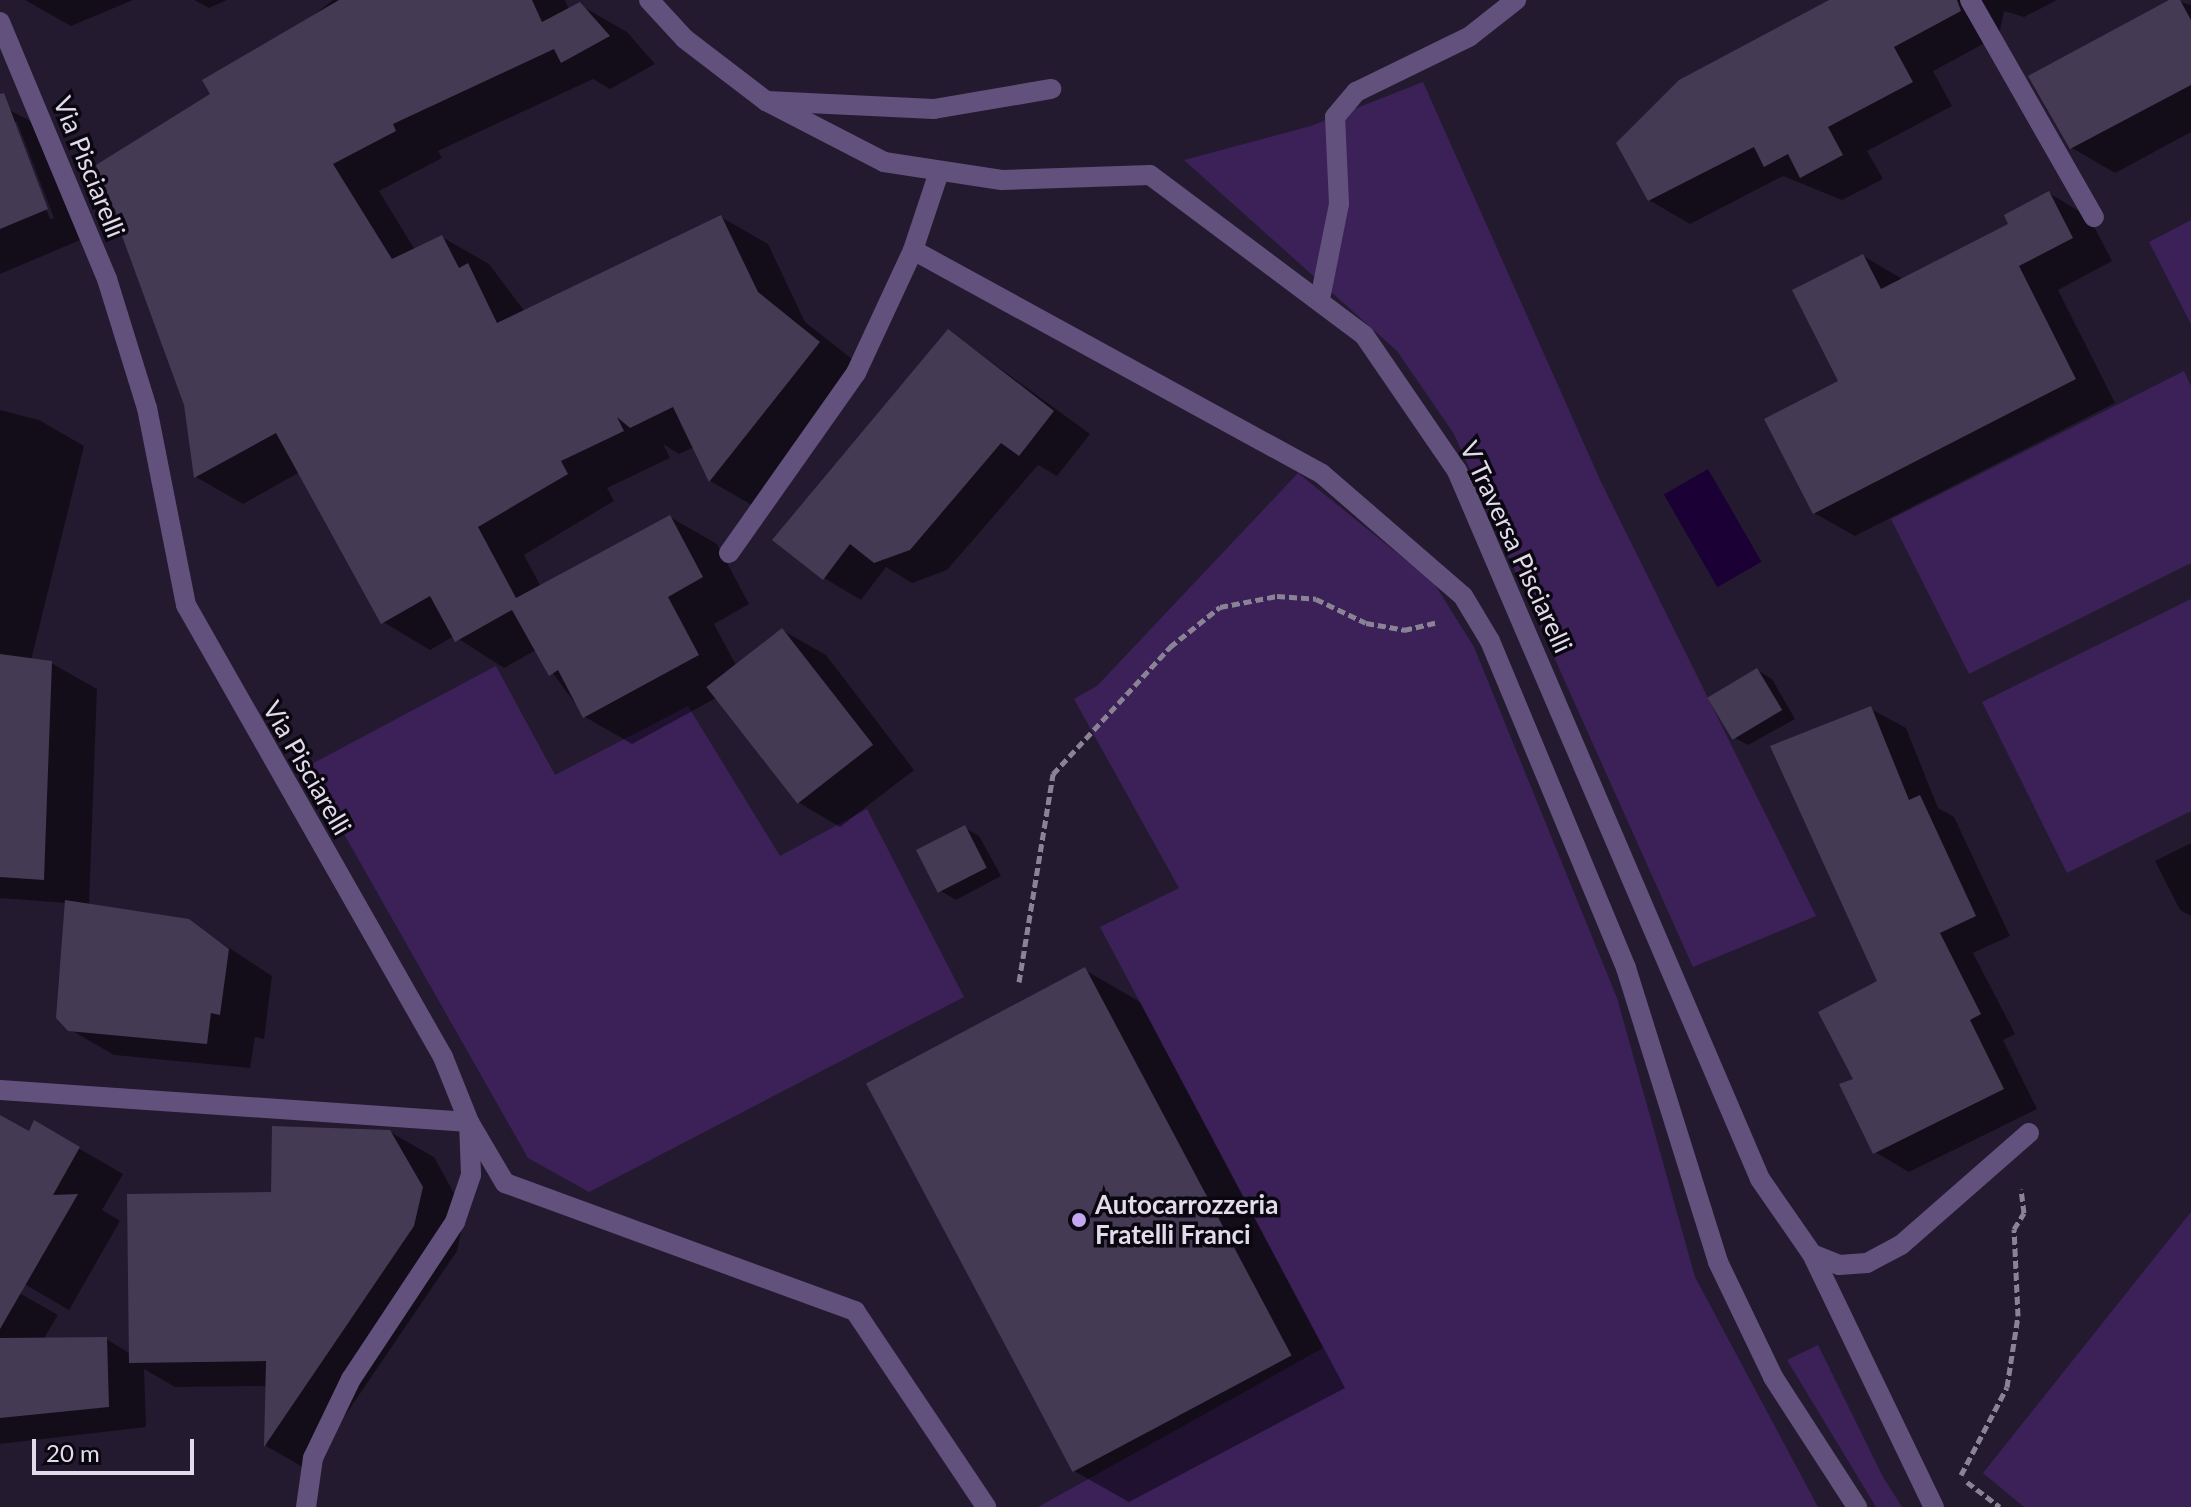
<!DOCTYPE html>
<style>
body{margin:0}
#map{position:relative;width:2191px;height:1507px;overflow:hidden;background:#231a30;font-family:Lato,sans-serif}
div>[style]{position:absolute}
.green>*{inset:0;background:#3b2158}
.water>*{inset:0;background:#1b0035;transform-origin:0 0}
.shadow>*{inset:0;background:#0007}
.building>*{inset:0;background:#443a53;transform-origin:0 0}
.path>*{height:5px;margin-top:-2.5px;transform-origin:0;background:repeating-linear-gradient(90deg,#8a8395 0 8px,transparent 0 12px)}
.service>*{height:20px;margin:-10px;padding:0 10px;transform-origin:10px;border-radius:10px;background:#63517d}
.minor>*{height:20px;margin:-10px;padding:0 10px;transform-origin:10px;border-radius:10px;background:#63517d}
.dots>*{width:22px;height:22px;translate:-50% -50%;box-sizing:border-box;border:4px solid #0b0710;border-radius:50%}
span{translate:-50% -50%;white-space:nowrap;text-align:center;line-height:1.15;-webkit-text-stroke:7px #0b0710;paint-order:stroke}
.street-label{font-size:26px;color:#e1dbeb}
.poi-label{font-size:26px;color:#e1dbeb;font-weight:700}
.left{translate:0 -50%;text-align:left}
.scale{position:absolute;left:32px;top:1439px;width:162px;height:36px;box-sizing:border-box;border:4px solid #e1dbeb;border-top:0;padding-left:10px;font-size:24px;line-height:28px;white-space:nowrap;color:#e1dbeb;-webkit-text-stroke:6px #0b0710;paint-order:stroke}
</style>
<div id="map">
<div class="green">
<i style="clip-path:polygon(1423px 82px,1601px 482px,1816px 916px,1693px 967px,1454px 434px,1397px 351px,1184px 160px,1311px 126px)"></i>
<i style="clip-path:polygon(2191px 220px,2191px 324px,2149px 242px)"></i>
<i style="clip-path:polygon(2184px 371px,2191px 386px,2191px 563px,1969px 674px,1891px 519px)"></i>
<i style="clip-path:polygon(1298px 473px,1434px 583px,1474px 647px,1617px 998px,1695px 1277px,1818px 1507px,1038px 1507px,1323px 1348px,1100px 927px,1179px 888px,1074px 699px,1097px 686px)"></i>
<i style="clip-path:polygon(2191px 599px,2191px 811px,2067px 873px,1982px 702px)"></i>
<i style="clip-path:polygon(496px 666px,555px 775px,688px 706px,780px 856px,867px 809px,964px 997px,589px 1192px,528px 1158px,306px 767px)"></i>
<i style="clip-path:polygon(2191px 1212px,2191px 1507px,2024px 1507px,1983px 1473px)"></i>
<i style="clip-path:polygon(1818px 1345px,1883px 1477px,1902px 1507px,1876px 1507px,1787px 1360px)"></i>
</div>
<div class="water">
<i style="left:1708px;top:469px;width:107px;height:51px;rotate:60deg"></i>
</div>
<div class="shadow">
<i style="clip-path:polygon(25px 0,133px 0,71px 26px)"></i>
<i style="clip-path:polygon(194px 0,227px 0,209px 8px)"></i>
<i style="clip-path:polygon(333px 0,565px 0,569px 10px,580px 5px,627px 32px,655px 64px,610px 89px,593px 79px,438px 151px,442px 158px,379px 191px,415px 250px,442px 237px,489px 264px,525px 312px,721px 217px,768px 244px,805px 322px,866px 370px,757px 508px,710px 481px,694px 447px,679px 454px,663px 444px,670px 458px,607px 488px,614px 501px,524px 555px,541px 587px,670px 517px,717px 544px,749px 604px,714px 624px,736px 665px,782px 630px,826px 655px,914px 770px,840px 827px,796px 801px,716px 698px,632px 744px,585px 717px,536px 650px,504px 668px,454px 636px,430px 650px,383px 622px,300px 472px,243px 504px,196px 477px,186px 405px,212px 95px)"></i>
<i style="clip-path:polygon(1833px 0,2057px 0,2024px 17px,2004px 11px,2000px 31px,1987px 42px,1933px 71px,1952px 106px,1867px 151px,1883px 179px,1842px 200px,1783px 176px,1690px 224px,1649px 200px)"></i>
<i style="clip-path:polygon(2173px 0,2191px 5px,2191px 132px,2115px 173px,2072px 148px)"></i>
<i style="clip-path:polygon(evenodd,0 105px,53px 133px,92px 235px,0 274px,0 105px,13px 122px,17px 122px,54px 218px,50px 219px,13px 122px)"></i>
<i style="clip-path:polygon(2049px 193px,2089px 217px,2112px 261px,2058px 290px,2115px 403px,1855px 536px,1814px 513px,1863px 256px,1904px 280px,2011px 225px)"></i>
<i style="clip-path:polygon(949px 331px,1090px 434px,1057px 476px,1038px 465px,947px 570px,912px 583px,886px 567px,861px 600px,824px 578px)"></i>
<i style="clip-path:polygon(0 410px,39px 420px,84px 446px,31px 660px,51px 663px,97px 689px,89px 906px,188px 921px,272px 976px,264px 1039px,255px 1037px,250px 1068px,114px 1055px,69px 1029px,67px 903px,0 898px)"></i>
<i style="clip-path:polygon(1757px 670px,1772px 679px,1795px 719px,1748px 745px,1733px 737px)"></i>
<i style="clip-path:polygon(1871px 709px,1906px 728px,1938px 808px,1954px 817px,2010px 936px,1973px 953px,2015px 1034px,2003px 1040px,2037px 1109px,1909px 1172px,1875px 1152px,1856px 1080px,1880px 982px)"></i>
<i style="clip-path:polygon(965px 828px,979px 836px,1001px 876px,956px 900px,941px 891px)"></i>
<i style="clip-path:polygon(2191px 843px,2191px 916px,2180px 910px,2155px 861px)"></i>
<i style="clip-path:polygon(1085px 970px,1140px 1002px,1345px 1388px,1129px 1502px,1074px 1471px)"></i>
<i style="clip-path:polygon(35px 1123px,123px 1174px,102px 1210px,120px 1221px,69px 1310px,0 1270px,0 1133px,29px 1134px)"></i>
<i style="clip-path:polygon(390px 1132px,434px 1157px,465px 1213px,457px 1251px,308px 1470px,266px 1446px,267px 1386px,175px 1387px,144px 1369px,146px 1427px,0 1444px,0 1294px,21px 1294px,58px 1315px,43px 1340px,106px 1339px,131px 1354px,273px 1194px)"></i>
</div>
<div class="building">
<i style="clip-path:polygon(339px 0,532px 0,542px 22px,580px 2px,610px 36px,561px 63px,554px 49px,393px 124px,396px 131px,333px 164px,392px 259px,442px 235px,459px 268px,468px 263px,497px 323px,721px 215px,758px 292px,820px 342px,709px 482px,673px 407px,630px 428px,617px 417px,624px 431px,561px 461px,568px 474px,478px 527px,516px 598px,670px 515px,703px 577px,668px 597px,699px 655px,583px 718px,558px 670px,549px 676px,512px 610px,455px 642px,430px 596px,381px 624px,276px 433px,194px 478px,184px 405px,96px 165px,210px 94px,202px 80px)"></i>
<i style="clip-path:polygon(1829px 0,1957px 0,1961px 11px,1894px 47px,1913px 82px,1828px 127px,1843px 155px,1800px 178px,1788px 154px,1764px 167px,1754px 147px,1648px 201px,1616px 143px,1679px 80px)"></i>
<i style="clip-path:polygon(2169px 0,2180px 0,2191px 20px,2191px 85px,2070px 149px,2028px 76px)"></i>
<i style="clip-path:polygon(4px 93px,48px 209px,0 229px,0 94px)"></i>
<i style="clip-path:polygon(2049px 191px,2073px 238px,2019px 266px,2076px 379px,1813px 514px,1764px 419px,1838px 381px,1792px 290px,1863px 254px,1881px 289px,2008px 224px,2004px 215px)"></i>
<i style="clip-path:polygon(948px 329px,1054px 411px,1019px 456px,1001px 443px,910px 550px,874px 563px,850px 544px,823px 580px,772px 540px)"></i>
<i style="left:782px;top:628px;width:148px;height:96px;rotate:52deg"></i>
<i style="clip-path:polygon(0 654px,52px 661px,44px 880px,0 877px)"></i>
<i style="left:1757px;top:668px;width:49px;height:58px;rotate:59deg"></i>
<i style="clip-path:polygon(1871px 706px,1909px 800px,1920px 795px,1976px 916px,1940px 933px,1981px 1014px,1970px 1020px,2004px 1089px,1873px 1154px,1839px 1084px,1853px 1079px,1818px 1012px,1877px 981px,1770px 746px)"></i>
<i style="left:965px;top:825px;width:48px;height:55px;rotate:63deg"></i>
<i style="clip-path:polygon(65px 900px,189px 919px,229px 949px,220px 1015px,211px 1013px,207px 1044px,68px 1031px,56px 1018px)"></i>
<i style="left:1085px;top:967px;width:440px;height:248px;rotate:62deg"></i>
<i style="clip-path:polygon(0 1115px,29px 1131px,34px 1120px,80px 1147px,53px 1195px,78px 1194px,0 1329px)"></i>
<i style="clip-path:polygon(272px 1126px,390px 1130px,423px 1187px,414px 1226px,264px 1447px,266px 1361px,129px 1363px,127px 1194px,271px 1192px)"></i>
<i style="clip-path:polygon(107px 1337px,109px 1407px,0 1418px,0 1338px)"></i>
</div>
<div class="path">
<i style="left:1019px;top:982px;width:211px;rotate:-80.7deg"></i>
<i style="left:1053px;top:774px;width:173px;rotate:-47.3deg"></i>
<i style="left:1170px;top:647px;width:64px;rotate:-38.7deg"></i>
<i style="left:1220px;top:607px;width:58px;rotate:-10.9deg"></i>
<i style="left:1277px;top:596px;width:39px;rotate:4deg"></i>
<i style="left:1316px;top:599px;width:55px;rotate:25.6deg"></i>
<i style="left:1366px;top:623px;width:39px;rotate:10deg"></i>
<i style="left:1404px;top:630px;width:32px;rotate:-13deg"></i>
<i style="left:1961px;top:1475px;width:99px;rotate:-62.4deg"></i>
<i style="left:2007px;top:1387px;width:72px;rotate:-81.2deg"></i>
<i style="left:2018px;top:1316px;width:87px;rotate:-92.6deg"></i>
<i style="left:2014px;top:1229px;width:19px;rotate:-58deg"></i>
<i style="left:2024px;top:1213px;width:24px;rotate:-97deg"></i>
<i style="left:1967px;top:1482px;width:41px;rotate:37.1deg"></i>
</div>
<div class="service">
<i style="left:1970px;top:0;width:250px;rotate:60.3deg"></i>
<i style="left:766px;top:101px;width:168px;rotate:2.7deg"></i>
<i style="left:934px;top:109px;width:119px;rotate:-9.7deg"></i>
<i style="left:1320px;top:299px;width:97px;rotate:-78.7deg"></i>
<i style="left:1339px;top:204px;width:87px;rotate:-92.6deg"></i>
<i style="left:1335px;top:117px;width:33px;rotate:-50deg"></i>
<i style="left:1356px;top:92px;width:126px;rotate:-26deg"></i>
<i style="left:1469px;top:37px;width:60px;rotate:-38.2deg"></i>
<i style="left:729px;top:553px;width:220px;rotate:-54.8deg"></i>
<i style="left:856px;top:373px;width:136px;rotate:-65.1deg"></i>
<i style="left:1812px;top:1254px;width:281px;rotate:64.3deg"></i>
</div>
<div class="minor">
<i style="left:649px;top:0;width:53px;rotate:47.3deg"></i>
<i style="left:685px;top:39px;width:102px;rotate:37.4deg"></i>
<i style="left:766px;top:101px;width:133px;rotate:27.3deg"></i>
<i style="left:884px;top:162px;width:119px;rotate:8.7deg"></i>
<i style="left:1002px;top:180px;width:148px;rotate:-1.9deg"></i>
<i style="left:1150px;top:175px;width:267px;rotate:36.8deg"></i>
<i style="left:1364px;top:335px;width:165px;rotate:55.6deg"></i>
<i style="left:1457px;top:471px;width:770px;rotate:66.83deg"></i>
<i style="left:1760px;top:1179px;width:91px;rotate:55.3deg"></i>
<i style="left:1812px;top:1254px;width:29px;rotate:22deg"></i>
<i style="left:1839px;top:1265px;width:28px;rotate:-4deg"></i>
<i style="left:1867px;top:1263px;width:38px;rotate:-28deg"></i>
<i style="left:1901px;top:1245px;width:170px;rotate:-41.2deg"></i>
<i style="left:0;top:22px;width:278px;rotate:67.4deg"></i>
<i style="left:107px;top:279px;width:135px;rotate:72.8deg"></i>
<i style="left:147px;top:408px;width:201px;rotate:78.8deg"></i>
<i style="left:186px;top:605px;width:520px;rotate:60.38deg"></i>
<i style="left:443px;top:1057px;width:70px;rotate:68.2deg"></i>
<i style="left:469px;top:1122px;width:53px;rotate:87.8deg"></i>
<i style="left:471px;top:1175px;width:50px;rotate:108.8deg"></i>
<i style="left:455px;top:1222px;width:188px;rotate:123.5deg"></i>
<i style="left:351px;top:1379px;width:88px;rotate:115.7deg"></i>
<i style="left:313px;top:1458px;width:49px;rotate:98.1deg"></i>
<i style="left:938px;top:175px;width:79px;rotate:108.4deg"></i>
<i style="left:913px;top:250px;width:466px;rotate:28.7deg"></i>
<i style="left:1322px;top:474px;width:186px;rotate:40.9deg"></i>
<i style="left:1463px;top:596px;width:52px;rotate:59deg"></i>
<i style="left:1490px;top:641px;width:354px;rotate:67.4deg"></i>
<i style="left:1626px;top:968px;width:308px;rotate:72.6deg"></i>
<i style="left:1718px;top:1262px;width:127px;rotate:64.4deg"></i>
<i style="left:1773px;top:1377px;width:155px;rotate:57.1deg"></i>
<i style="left:0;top:1090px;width:470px;rotate:3.9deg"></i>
<i style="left:469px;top:1122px;width:71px;rotate:59.5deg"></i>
<i style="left:505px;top:1183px;width:373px;rotate:20.1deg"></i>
<i style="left:855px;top:1311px;width:236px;rotate:56.2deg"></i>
</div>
<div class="dots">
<i style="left:1079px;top:1220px;background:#c5a7f1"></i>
</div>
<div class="street-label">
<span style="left:89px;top:167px;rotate:68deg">Via Pisciarelli</span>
<span style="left:1516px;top:547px;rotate:65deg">V Traversa Pisciarelli</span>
<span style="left:307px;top:768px;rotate:60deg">Via Pisciarelli</span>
</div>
<div class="poi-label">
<span class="left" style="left:1095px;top:1220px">Autocarrozzeria<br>Fratelli Franci</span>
</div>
<div class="scale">20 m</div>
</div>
